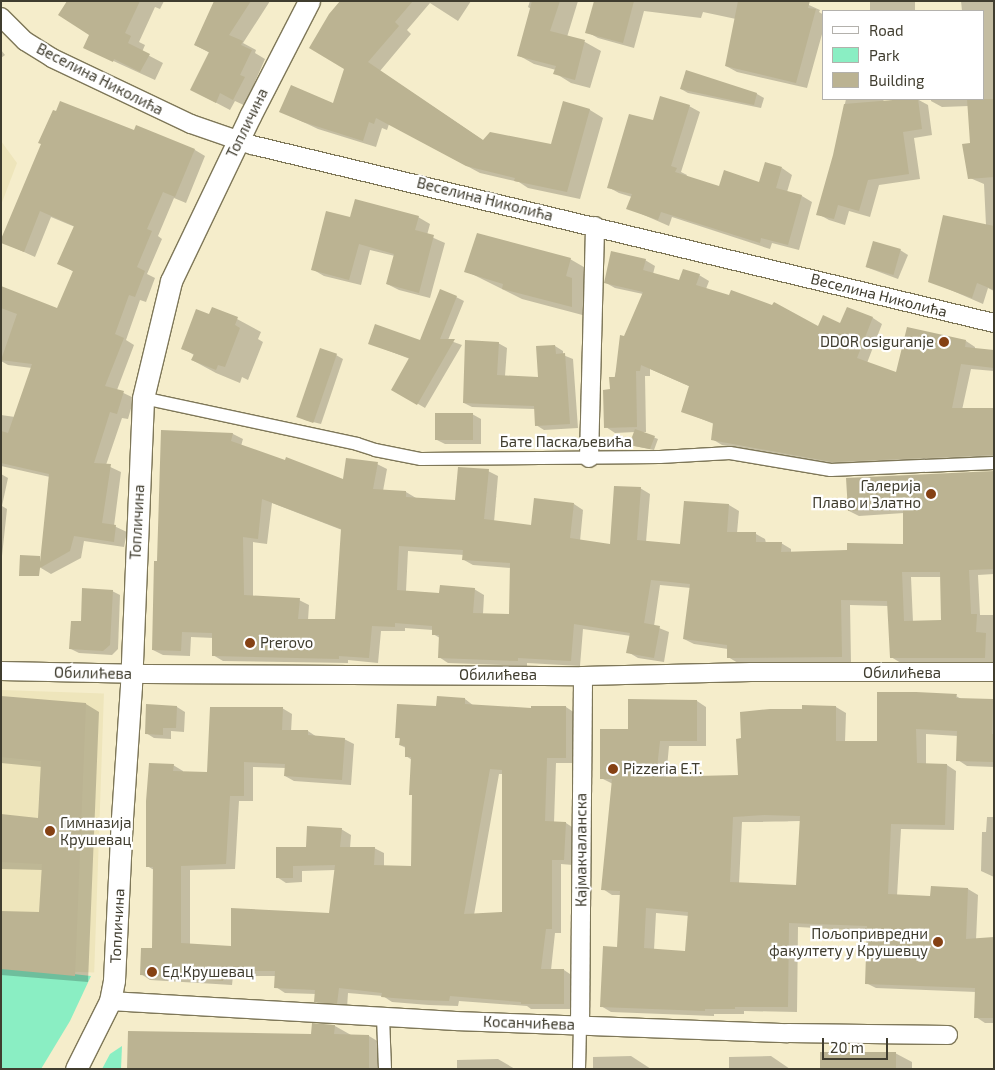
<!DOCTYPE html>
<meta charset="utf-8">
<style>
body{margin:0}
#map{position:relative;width:995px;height:1070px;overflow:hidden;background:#f5edcb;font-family:"Exo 2",sans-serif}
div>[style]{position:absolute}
.built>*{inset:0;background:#eee5bb;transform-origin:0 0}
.green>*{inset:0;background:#8aeec3}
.shadow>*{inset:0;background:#0003;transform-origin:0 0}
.building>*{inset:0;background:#bbb392;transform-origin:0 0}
.roads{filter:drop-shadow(1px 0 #7e7758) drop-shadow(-1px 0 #7e7758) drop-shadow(0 1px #7e7758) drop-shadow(0 -1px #7e7758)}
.pedestrian>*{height:12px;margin:-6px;padding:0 6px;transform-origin:6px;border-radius:6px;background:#fff}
.minor>*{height:18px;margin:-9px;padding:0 9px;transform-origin:9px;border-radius:9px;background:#fff}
.tertiary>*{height:21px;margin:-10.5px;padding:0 10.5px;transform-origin:10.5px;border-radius:10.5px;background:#fff}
.dots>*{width:14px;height:14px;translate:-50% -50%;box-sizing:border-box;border:2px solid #fff;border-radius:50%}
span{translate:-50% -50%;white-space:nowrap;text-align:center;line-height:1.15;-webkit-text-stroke:4.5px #fff;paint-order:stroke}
.street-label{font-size:15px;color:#403d2f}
.poi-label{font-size:15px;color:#403d2f}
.right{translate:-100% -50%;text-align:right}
.left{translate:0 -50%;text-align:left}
.frame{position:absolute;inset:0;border:2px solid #403d2f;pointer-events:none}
.legend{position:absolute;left:822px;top:10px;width:162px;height:90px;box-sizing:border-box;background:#fff;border:1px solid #b3b1ac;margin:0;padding:6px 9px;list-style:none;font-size:15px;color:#403d2f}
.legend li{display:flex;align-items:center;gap:10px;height:25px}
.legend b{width:25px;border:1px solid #b3b1ac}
.scale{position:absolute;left:822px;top:1038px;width:66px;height:22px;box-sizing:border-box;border:2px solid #403d2f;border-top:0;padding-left:6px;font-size:15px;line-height:18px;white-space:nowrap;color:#403d2f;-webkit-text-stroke:4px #fff;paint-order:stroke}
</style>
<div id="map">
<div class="built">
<i style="clip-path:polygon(1px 141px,17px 163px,1px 205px)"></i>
<i style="left:1px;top:690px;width:103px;height:279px;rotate:2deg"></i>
</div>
<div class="green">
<i style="clip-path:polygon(1px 966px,91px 976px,70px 1021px,41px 1069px,1px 1069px)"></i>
<i style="clip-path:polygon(122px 1046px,121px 1069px,102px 1069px,110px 1054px)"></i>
</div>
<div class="shadow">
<i style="clip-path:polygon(69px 1px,164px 1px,160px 9px,155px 7px,139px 42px,145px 45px,142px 52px,163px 63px,155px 80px,85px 48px,91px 35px)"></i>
<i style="clip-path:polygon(215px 1px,270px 1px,243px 43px,256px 50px,255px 53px,265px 59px,254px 84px,258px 86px,248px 107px,235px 101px,230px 110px,192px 90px,210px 53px,195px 45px)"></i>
<i style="clip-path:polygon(342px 1px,471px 1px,458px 21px,430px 3px,407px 30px,411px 34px,380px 71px,484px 141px,552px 146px,564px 103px,590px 110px,603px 118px,580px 199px,528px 188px,519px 182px,480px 173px,389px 124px,387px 130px,382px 128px,376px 147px,318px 129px,280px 111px,334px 104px,346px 69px)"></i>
<i style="clip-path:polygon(530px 1px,578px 1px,567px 37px,585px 42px,601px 51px,590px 88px,571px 83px,555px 73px,556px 70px,534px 64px,518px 55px,531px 9px,528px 7px)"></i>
<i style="clip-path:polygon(595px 1px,800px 1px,820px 10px,819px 12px,824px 15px,824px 27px,807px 88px,737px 72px,726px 66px,736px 19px,703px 12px,701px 18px,644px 11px,634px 48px,598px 38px,587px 32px)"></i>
<i style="left:870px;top:1px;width:45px;height:10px"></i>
<i style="clip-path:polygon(961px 1px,994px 1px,994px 291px,988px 288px,983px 304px,930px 281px,986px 225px,984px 184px,970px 178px,971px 144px,969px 106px,942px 107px,931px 101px,931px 99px,984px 99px,984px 11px,962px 11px)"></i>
<i style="clip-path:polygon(1px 50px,5px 55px,1px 58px)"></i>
<i style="clip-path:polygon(686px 71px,757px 94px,764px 98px,761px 108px,688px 93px,681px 89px)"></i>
<i style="clip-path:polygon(846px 99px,884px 99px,883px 102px,917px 99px,928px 105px,932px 135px,914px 138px,920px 179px,879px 185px,870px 217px,849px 211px,845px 225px,829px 220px,818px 214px,834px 155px)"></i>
<i style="clip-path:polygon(689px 106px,700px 112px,681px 172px,687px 175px,686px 177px,720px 187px,760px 183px,782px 168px,792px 175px,787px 192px,802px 196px,812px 202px,799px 250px,772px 243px,770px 249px,672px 217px,669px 226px,628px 208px,632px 197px,619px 193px,608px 187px,654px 122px)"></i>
<i style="clip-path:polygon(135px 132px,195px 150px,205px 156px,186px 203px,174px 198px,158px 236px,162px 239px,147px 274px,155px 278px,146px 302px,140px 300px,126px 340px,134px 345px,117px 390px,134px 398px,128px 419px,122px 418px,106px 465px,121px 472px,114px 526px,127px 532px,124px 547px,84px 541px,81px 558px,51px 574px,41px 568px,50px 477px,1px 466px,1px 415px,15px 417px,32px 368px,8px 365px,1px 361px,1px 288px,58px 310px,74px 272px,59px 263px,75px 227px,51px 217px,35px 257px,2px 242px)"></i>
<i style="clip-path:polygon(418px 217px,430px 224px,427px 235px,445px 243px,430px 298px,399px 290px,387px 284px,395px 256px,370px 250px,361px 285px,324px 276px,312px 269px,350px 219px)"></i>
<i style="clip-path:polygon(900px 250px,908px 255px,898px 279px,866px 267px)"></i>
<i style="clip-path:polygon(570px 259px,589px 270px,584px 286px,591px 290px,590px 317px,522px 299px,466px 271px)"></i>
<i style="clip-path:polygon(645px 260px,655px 266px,653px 274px,680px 282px,699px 275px,709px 281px,706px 289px,819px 327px,841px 325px,847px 308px,873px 318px,882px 324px,867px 363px,897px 374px,966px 341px,975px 347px,975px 350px,994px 352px,994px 371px,971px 369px,962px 410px,994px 409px,994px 460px,842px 467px,722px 445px,712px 439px,714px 424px,682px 411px,691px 387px,650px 369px,650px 376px,645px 376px,646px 432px,640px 432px,658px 439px,654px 450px,634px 446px,631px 444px,635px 432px,615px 433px,606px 427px,611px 391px,625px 337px,643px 294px,615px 288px,606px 283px)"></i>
<i style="clip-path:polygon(456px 297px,464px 301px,448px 340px,462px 345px,425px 408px,393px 389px,410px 359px,369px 343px,420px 341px)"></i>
<i style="clip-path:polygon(210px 315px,237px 319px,261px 332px,258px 339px,263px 342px,248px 380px,242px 377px,240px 383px,216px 373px,192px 360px,194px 355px,182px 348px)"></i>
<i style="clip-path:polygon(498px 343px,507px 348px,505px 376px,539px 378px,555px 346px,563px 351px,563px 355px,573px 359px,578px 428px,544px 430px,536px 425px,535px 409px,472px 407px,464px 403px)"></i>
<i style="clip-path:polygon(336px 355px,343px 359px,321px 424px,305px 420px,298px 416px)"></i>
<i style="clip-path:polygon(472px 414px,481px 419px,481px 444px,445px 444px,437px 440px)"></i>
<i style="clip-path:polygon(evenodd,162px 432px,233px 434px,243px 439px,241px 446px,344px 481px,377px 464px,387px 469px,383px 491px,406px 492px,416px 498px,456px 501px,488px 471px,498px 476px,494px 522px,532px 526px,574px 504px,583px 510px,580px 541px,611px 545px,640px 488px,650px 494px,646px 542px,681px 545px,685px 502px,729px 505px,739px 511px,737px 533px,756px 534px,765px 539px,766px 543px,781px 543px,791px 549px,791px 553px,848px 551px,904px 545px,904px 513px,859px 516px,849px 511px,994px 472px,994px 574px,978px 575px,980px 615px,994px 615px,994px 663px,901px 663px,891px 657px,888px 606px,850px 605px,851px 662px,738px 663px,728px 657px,728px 649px,694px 644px,684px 639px,691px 588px,660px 585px,654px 626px,669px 632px,664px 662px,638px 658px,628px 652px,631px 636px,583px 629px,580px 666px,527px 663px,527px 666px,448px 663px,439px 657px,440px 638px,433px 634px,433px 630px,405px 628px,405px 631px,381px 631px,378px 663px,348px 660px,348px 663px,223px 661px,213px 655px,214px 638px,191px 637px,190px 656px,163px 655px,153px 650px,158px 562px,162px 432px,272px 503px,342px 530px,336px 621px,308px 620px,309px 605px,299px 600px,253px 597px,253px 542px,267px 544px,272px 503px,162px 432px,408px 551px,464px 555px,464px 560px,473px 565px,511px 568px,511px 615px,483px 614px,484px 595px,474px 589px,440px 594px,406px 591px,408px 551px,162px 432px,911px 577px,942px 577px,942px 622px,913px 622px,911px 577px)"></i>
<i style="clip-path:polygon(1px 474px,8px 478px,2px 506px,7px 509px,2px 556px)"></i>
<i style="clip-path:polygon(112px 591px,120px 595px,118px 649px,112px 655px,79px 653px,71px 649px,82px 622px)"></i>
<i style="clip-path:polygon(evenodd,956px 696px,963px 700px,994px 701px,994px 767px,967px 766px,958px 760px,958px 736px,926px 734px,926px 765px,947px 765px,956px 771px,954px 830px,901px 829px,897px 896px,932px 897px,932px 888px,968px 889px,978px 895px,976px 940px,994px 938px,994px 1023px,985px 1023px,976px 1017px,976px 992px,876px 988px,866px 983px,868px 931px,798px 927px,797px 1012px,744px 1011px,744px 1014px,714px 1014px,714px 1016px,611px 1012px,601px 1006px,618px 948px,621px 895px,612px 895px,603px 889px,613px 784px,601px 778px,629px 731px,697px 701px,706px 707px,706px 746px,669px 746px,666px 778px,740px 776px,803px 710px,803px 707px,836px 707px,846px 713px,845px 742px,878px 742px,956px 696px,801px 821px,797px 886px,739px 884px,742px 822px,801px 821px,956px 696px,656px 913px,689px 916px,687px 952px,654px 950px,656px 913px)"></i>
<i style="clip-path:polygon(1px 698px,86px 704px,99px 712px,88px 982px,1px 975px,1px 912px,40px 914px,43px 870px,1px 869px,1px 815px,39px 820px,42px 767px,1px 763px)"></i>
<i style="clip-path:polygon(evenodd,465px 699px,474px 706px,533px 709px,566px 707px,575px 713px,575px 763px,556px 763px,554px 823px,566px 823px,575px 829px,573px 865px,561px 864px,561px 933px,555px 933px,551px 970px,564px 970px,573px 976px,573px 1009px,531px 1009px,527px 1006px,459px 1001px,458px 1006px,429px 1005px,392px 1002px,383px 996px,348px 993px,347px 1008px,324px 1007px,315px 1001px,316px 994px,285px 993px,276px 987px,276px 976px,233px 976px,232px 985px,150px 980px,141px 974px,153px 949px,154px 870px,147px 866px,173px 765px,183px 771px,183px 773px,208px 774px,282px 708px,292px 714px,291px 732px,308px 731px,317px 737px,344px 739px,354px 744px,351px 785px,294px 781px,285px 776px,286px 768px,253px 767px,253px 801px,239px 801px,235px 869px,190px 870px,190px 945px,232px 948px,331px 914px,335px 870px,302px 871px,302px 882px,286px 883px,277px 877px,307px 848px,341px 829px,351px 835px,350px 848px,374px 848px,384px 853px,384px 866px,412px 867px,414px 796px,410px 794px,412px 760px,406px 756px,406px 748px,400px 745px,401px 739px,396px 737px,438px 708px,465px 699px,499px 774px,503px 774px,504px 914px,474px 915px,499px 774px)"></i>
<i style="clip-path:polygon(147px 706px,177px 707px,185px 712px,184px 732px,171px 731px,171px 739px,154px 738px,146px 733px)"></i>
<i style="clip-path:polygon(987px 817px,994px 817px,994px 877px,981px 871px,982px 832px,986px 832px)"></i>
<i style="clip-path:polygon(313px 1025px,335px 1026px,351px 1035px,369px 1036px,384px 1045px,384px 1069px,128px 1069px,312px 1035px)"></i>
<i style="clip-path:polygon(895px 1053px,912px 1062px,912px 1069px,843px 1069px)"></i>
<i style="clip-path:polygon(631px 1056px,651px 1069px,593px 1069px,593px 1057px)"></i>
<i style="clip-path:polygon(771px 1056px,790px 1069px,729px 1069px,729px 1057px)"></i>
<i style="clip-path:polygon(498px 1059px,515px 1069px,457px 1069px,457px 1060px)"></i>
</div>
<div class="building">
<i style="clip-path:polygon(67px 1px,140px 1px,125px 33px,131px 36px,128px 43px,150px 54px,140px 72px,114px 59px,113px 62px,83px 48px,89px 35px,58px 15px)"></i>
<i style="clip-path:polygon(214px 1px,251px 1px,229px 35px,243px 41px,241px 45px,252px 50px,240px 75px,245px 77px,233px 100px,220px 93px,216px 103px,190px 90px,209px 52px,194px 45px)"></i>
<i style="clip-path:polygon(340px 1px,413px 1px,395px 22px,399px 26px,368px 62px,483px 140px,490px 132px,551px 144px,563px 101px,590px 109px,567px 192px,514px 181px,515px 178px,466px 166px,376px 118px,374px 124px,369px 122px,363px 141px,303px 122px,279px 112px,291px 85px,333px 103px,344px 69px,309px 48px,329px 14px)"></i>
<i style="clip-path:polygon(532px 1px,560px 1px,550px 31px,585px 40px,575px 80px,553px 74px,556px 66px,517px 56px)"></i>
<i style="clip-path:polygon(594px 1px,634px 1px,623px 43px,585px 33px)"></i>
<i style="clip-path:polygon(738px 1px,810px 1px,808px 8px,816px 9px,796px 83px,725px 66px)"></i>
<i style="clip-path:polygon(686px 70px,757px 93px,754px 105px,680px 89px)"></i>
<i style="clip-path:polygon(660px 96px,690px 105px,671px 166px,677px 168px,675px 172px,719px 186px,724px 170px,759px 182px,765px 162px,782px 167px,776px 188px,802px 195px,788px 245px,761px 238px,760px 243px,661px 212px,658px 220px,626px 209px,632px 194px,607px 188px,629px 114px,653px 120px)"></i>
<i style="clip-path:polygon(905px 99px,918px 99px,922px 129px,903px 132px,909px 174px,868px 180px,859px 211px,838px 205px,834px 219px,816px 215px,833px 155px,844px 104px)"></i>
<i style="clip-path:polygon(967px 99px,994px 99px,994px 177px,968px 179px,962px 144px,970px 143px)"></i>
<i style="clip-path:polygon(60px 101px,134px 130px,136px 125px,195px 149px,175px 197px,163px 192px,147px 229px,152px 231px,137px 267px,145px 271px,135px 297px,129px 295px,115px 334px,124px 338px,105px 386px,124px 391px,117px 414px,110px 412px,94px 463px,111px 464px,102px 523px,116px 525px,114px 542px,74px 536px,70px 551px,40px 568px,39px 576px,19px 576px,20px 555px,40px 556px,40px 562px,49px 474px,1px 463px,1px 431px,8px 433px,32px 364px,1px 360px,17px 314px,1px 308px,1px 286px,57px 308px,73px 271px,57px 264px,74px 226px,40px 211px,24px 252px,1px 243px,1px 239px,41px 144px,38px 143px,53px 110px,56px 111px)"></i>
<i style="clip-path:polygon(355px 199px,419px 216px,415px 230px,434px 235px,419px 293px,386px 284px,394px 254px,359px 244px,349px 280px,311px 270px,326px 211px,350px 217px)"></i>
<i style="clip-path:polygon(943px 215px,994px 226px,994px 290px,977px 283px,972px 298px,928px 282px)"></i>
<i style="clip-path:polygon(477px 233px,571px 258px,566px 276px,572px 278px,572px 307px,502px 289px,503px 284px,464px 272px)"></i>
<i style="left:873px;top:241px;width:29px;height:27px;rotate:16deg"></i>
<i style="clip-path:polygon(611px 251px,646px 259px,643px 270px,679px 280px,683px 269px,700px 274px,696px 285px,729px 295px,731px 290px,772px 305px,774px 302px,818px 326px,823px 315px,840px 323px,847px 307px,873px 317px,857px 358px,896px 372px,907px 327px,966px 340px,965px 347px,994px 350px,994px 368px,961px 364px,952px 408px,994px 408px,994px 455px,832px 462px,711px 440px,713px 423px,681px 412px,689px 386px,641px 365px,640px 371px,636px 371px,637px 427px,604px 428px,603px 390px,610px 389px,609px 377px,615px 377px,620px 335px,624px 336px,643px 292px,604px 283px)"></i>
<i style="clip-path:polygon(440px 289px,457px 296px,440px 339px,455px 339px,417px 405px,391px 390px,409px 358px,368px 344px,375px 324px,420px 340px)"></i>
<i style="clip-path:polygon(212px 307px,238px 317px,235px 325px,240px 328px,225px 367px,218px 365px,216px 370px,191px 360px,194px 354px,181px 349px,196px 309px,209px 314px)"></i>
<i style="clip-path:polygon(465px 340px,499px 342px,497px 375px,538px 377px,536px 346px,555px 345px,556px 354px,565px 353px,570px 424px,535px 426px,534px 406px,463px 403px)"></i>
<i style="left:320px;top:348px;width:18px;height:73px;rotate:19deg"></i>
<i style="left:473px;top:413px;width:27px;height:38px;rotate:90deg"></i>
<i style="clip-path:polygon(635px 429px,655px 436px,650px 449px,629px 445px)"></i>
<i style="clip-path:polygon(evenodd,161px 430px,233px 433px,231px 441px,285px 460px,286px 457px,343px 479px,346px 458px,378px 462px,373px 489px,406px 491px,406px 497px,455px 500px,458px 467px,489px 469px,484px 519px,531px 525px,534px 498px,574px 503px,570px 538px,610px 544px,614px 486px,641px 487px,637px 540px,680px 544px,684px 501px,729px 504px,727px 532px,756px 532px,756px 542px,782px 542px,781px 552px,847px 550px,847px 543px,903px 544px,903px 508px,848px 511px,846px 478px,994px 471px,994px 569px,969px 570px,971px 614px,977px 614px,976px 632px,986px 633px,985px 658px,890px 658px,887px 601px,841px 600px,842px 657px,727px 658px,727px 645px,683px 639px,690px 584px,651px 580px,644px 623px,660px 626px,654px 658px,626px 653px,630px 633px,574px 624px,571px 661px,518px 658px,518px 661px,438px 658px,439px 635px,432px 635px,432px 626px,395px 623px,395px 627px,372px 626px,369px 658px,339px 656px,339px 659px,212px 656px,212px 633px,182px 632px,181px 651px,152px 650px,154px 561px,157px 561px,161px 430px,262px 499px,341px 529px,335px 619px,298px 619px,300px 598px,244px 595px,243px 537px,258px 539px,262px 499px,161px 430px,399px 546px,463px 550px,462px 560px,510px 563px,509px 614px,473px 613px,475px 588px,440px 585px,439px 593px,397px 590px,399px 546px,161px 430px,902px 572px,940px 572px,941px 620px,904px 621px,902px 572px)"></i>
<i style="clip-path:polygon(82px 588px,113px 590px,110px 645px,103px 651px,69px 649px,71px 621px,81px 621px)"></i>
<i style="clip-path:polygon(evenodd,877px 692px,916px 692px,957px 694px,956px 698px,993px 699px,992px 734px,994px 734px,994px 762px,956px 761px,957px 731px,916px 729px,917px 763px,947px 764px,945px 825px,891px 824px,888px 894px,930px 896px,931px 886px,968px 888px,966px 939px,994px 937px,994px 1018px,974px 1018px,975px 988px,865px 984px,867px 926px,789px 923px,788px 1007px,735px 1007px,735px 1009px,705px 1009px,705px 1011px,600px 1007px,603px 946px,617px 947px,620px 891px,601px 890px,612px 779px,600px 779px,600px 729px,628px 729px,628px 699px,697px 700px,697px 741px,660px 741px,656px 777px,738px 775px,736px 739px,741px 738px,740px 712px,770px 709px,802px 709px,802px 705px,836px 706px,836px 741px,877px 741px,877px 692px,764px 815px,800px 816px,796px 885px,730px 882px,733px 817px,764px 815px,877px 692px,646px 908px,688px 912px,685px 951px,644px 948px,646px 908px)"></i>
<i style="clip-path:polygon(1px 696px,86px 703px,75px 976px,1px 969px,1px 911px,39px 912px,42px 864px,1px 862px,1px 814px,38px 818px,41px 761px,1px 757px)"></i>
<i style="clip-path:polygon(evenodd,437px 696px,465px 698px,465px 704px,531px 708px,531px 706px,566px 706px,566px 758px,547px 758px,545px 821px,566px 822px,564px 860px,552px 860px,552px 929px,546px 929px,541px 969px,564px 969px,564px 1004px,521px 1004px,521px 1002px,450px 996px,449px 1001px,419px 1000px,381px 997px,382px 993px,339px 988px,337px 1004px,314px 1002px,315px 990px,274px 988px,275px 971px,224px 971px,223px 981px,140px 975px,141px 948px,152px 948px,153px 867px,146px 867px,146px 801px,149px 763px,174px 764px,173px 771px,207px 772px,210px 707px,283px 707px,282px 730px,308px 730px,308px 735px,345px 738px,342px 780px,284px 776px,285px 764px,244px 762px,244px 796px,230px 796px,226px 864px,181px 866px,181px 943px,231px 946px,231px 908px,329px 913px,335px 865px,293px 866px,293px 878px,276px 878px,276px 847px,306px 847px,307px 826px,342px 828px,340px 847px,375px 847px,374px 865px,411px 866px,412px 795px,409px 795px,411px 757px,405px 757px,405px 746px,399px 745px,400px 738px,395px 738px,397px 704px,436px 706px,437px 696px,490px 769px,502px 770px,502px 912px,464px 914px,490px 769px)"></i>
<i style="clip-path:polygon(146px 704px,177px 706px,176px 728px,163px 728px,163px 735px,145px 734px)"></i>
<i style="clip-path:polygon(312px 1023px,335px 1025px,334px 1034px,369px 1035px,369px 1069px,127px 1069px,128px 1031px,311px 1034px)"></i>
<i style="left:820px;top:1052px;width:76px;height:17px"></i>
</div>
<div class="roads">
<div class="pedestrian">
<i style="left:143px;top:398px;width:219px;rotate:12.1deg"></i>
<i style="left:357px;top:444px;width:19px;rotate:18deg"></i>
<i style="left:375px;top:450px;width:47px;rotate:11.1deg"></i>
<i style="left:421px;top:459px;width:239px;rotate:-0.5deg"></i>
<i style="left:660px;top:457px;width:70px;rotate:-3.3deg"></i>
<i style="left:730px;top:453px;width:102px;rotate:9.6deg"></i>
<i style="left:831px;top:470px;width:163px;rotate:-2.5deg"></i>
<i style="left:383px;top:1017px;width:52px;rotate:87.8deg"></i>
<i style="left:579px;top:1069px;width:44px;rotate:-88.7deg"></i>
</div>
<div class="minor">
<i style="left:1px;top:17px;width:34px;rotate:45deg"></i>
<i style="left:25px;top:41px;width:32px;rotate:32deg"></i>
<i style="left:52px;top:58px;width:154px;rotate:25.4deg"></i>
<i style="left:191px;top:124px;width:65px;rotate:19deg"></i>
<i style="left:252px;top:145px;width:763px;rotate:13.49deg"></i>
<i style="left:589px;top:458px;width:232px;rotate:-88.5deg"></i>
<i style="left:1px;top:671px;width:145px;rotate:1.2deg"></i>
<i style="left:146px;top:674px;width:437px;rotate:0.3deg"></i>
<i style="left:583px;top:676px;width:168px;rotate:-1.4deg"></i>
<i style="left:751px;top:672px;width:243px"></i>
<i style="left:110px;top:1001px;width:346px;rotate:3.3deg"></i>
<i style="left:455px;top:1021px;width:333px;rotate:2.1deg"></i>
<i style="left:788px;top:1033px;width:160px;rotate:0.7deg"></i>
<i style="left:580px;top:1025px;width:349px;rotate:-89.5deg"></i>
</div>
<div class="tertiary">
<i style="left:76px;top:1069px;width:76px;rotate:-63.4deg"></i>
<i style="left:110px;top:1001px;width:21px;rotate:-79deg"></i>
<i style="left:114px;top:980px;width:162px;rotate:-87.2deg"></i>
<i style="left:122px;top:818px;width:132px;rotate:-86.1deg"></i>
<i style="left:131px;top:686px;width:288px;rotate:-87.6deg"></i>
<i style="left:143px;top:398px;width:120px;rotate:-76.5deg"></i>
<i style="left:171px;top:281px;width:183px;rotate:-64.4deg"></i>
<i style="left:250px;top:116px;width:129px;rotate:-62.8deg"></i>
</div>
</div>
<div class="dots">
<i style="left:944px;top:342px;background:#854114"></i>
<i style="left:931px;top:494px;background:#854114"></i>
<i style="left:250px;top:643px;background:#854114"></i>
<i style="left:613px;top:769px;background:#854114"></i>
<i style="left:50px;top:831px;background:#854114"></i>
<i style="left:938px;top:942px;background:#854114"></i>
<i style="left:152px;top:972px;background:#854114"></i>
</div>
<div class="street-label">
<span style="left:100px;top:79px;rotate:27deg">Веселина Николића</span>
<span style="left:247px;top:123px;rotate:-64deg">Топличина</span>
<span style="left:485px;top:199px;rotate:14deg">Веселина Николића</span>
<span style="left:879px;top:295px;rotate:14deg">Веселина Николића</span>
<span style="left:566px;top:442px">Бате Паскаљевића</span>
<span style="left:137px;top:522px;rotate:-87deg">Топличина</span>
<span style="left:93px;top:673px;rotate:1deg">Обилићева</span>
<span style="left:902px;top:673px">Обилићева</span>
<span style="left:498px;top:675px">Обилићева</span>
<span style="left:581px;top:850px;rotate:-90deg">Кајмакчаланска</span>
<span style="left:117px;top:926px;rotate:-87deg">Топличина</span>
<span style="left:529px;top:1023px;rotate:2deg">Косанчићева</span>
</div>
<div class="poi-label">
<span class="right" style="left:934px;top:342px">DDOR osiguranje</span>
<span class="right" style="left:921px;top:494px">Галерија<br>Плаво и Златно</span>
<span class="left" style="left:260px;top:643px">Prerovo</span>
<span class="left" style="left:623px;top:769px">Pizzeria E.T.</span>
<span class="left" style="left:60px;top:831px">Гимназија<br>Крушевац</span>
<span class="right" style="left:928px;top:942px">Пољопривредни<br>факултету у Крушевцу</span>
<span class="left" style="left:162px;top:972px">Ед.Крушевац</span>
</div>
<div class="frame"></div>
<ul class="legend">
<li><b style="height:6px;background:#fff"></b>Road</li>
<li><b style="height:14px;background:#8aeec3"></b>Park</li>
<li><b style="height:14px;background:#bbb392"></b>Building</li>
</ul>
<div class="scale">20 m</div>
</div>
